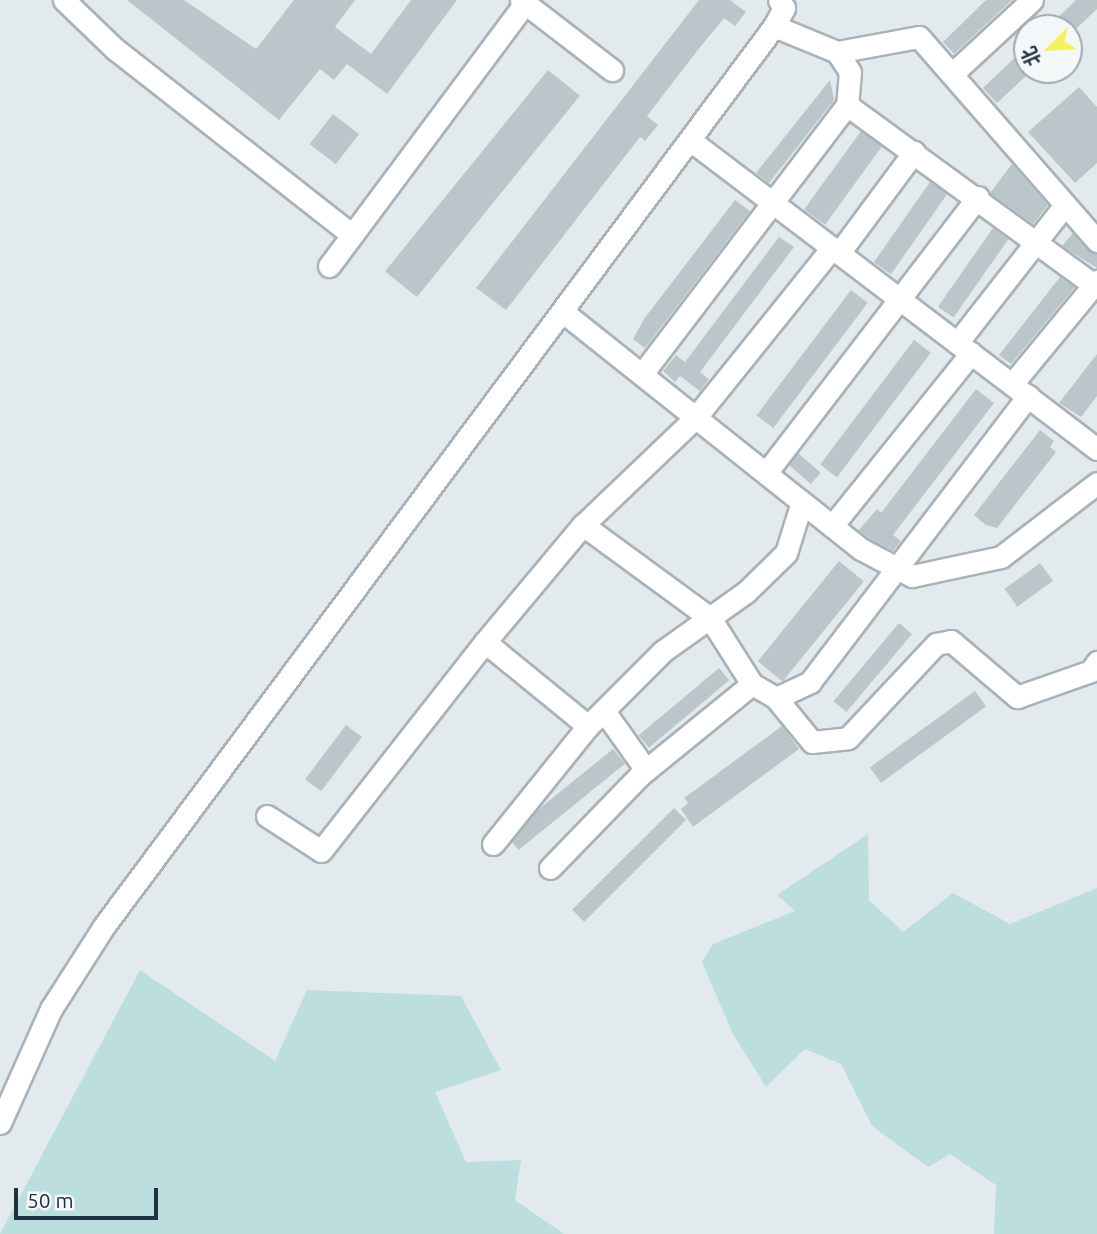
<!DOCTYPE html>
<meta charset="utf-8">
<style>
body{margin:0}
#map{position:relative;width:1097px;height:1234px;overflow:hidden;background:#e3eaed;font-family:Ubuntu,"Noto Sans SC",sans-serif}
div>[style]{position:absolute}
.green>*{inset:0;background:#bcdede}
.building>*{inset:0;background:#bbc6cb;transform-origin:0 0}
.roads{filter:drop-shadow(2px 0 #a9b2b9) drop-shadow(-2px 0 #a9b2b9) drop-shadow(0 2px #a9b2b9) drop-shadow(0 -2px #a9b2b9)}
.minor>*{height:21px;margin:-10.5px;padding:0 10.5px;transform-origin:10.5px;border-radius:10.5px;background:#fff}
span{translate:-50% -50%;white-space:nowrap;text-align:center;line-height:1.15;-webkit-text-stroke:5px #f4f8f9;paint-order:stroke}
.north{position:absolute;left:1013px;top:14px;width:70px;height:70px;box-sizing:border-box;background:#f4f8f9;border:2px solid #a0a8af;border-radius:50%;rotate:246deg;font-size:19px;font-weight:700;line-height:28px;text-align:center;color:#22313f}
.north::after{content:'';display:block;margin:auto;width:24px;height:32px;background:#f3f25b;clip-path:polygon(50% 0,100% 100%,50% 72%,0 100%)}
.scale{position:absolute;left:14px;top:1188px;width:144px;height:32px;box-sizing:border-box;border:4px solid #22313f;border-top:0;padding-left:9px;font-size:21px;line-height:24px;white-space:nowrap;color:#22313f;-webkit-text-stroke:5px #f4f8f9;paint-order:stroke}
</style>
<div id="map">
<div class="green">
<i style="clip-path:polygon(868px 834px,869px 900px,903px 932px,953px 893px,1010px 924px,1097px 888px,1097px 1234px,994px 1234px,996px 1185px,950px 1154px,928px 1167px,872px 1126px,841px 1064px,805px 1049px,766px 1087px,733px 1034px,702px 962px,713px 944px,795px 911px,777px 895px)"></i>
<i style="clip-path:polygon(140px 970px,275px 1061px,307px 990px,461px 996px,501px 1070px,435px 1092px,466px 1162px,521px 1160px,515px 1200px,564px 1234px,0 1234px)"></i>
</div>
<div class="building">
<i style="clip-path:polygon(127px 0,184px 0,256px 49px,294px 0,355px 0,335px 27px,371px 54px,411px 0,457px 0,387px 94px,347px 64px,334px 80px,320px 69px,279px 120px)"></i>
<i style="clip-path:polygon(699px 0,730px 0,746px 12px,735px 26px,724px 18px,697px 51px,647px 116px,658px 125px,645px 141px,640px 137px,506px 310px,476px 288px)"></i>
<i style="clip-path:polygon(986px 0,1012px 0,954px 54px,943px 42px)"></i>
<i style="clip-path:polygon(1076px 0,1097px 0,1097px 9px,1077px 28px,1047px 28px)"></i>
<i style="clip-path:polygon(1027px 46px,1027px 75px,997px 103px,983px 88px)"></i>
<i style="left:548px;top:70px;width:41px;height:259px;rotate:39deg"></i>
<i style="clip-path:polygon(830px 80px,834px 100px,769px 183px,756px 173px)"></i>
<i style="clip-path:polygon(1079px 87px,1097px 107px,1097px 163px,1075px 183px,1028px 132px)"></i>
<i style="left:333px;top:114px;width:33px;height:38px;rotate:38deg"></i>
<i style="left:861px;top:131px;width:26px;height:97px;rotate:36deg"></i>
<i style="clip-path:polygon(1012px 164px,1048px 205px,1033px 224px,990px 193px)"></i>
<i style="left:930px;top:182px;width:21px;height:98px;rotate:35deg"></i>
<i style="clip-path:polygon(735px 200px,750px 211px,645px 348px,633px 339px,644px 319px)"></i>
<i style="left:993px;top:228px;width:19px;height:96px;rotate:35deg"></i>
<i style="clip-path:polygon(1073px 233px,1097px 254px,1097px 268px,1062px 246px)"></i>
<i style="clip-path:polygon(779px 237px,794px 247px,700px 372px,709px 379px,700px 391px,680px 376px,675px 382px,663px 371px,676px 355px,685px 362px)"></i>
<i style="clip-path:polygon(1060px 277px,1075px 287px,1011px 364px,999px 355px)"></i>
<i style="left:851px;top:290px;width:21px;height:157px;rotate:37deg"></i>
<i style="left:914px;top:340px;width:21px;height:156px;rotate:37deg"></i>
<i style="clip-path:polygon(1097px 354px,1097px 396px,1081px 417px,1059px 403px)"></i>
<i style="clip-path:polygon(976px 389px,994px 403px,893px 535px,901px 541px,893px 551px,868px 538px,859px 530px,877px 509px,881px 513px)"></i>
<i style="clip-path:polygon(1040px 430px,1054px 441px,1050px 447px,1056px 452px,997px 528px,986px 525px,974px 515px)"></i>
<i style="left:798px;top:453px;width:30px;height:15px;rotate:41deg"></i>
<i style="left:839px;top:561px;width:32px;height:129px;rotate:39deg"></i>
<i style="left:1040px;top:563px;width:22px;height:44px;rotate:54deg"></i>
<i style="left:899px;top:623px;width:17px;height:102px;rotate:40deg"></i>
<i style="left:719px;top:668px;width:16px;height:105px;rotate:50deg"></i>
<i style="left:975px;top:691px;width:19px;height:130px;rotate:54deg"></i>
<i style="left:346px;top:725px;width:20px;height:68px;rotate:37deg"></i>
<i style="clip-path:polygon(782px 726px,799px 749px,693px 827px,681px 809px,688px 803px,684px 798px)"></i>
<i style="left:613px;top:749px;width:19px;height:137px;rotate:51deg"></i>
<i style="left:674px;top:808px;width:17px;height:144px;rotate:45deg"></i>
</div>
<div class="roads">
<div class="minor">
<i style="left:64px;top:0;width:71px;rotate:43.9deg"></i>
<i style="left:115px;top:49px;width:301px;rotate:38.1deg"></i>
<i style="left:521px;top:0;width:115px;rotate:37.6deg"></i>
<i style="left:774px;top:26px;width:68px;rotate:22.4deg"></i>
<i style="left:837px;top:52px;width:83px;rotate:-10.4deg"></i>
<i style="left:919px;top:37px;width:271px;rotate:48.9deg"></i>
<i style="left:837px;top:52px;width:24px;rotate:57deg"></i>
<i style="left:850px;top:72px;width:33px;rotate:95deg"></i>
<i style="left:847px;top:105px;width:306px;rotate:36.1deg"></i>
<i style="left:952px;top:74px;width:109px;rotate:-42.8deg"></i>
<i style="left:690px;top:140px;width:511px;rotate:37.21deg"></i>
<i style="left:839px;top:253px;width:126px;rotate:-53.4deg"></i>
<i style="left:329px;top:266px;width:332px;rotate:-53.3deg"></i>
<i style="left:563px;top:312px;width:381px;rotate:38.5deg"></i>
<i style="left:861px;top:549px;width:58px;rotate:27.9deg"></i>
<i style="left:912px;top:576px;width:91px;rotate:-12.1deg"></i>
<i style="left:1001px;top:557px;width:121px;rotate:-37.6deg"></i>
<i style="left:957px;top:343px;width:175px;rotate:-52deg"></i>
<i style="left:642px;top:374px;width:338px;rotate:-52.7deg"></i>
<i style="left:1012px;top:384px;width:134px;rotate:-50.5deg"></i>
<i style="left:766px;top:473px;width:348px;rotate:-52.5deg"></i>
<i style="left:583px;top:525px;width:157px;rotate:36.2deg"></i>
<i style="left:710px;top:618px;width:78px;rotate:57.5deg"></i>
<i style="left:832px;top:526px;width:222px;rotate:-51.2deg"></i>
<i style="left:485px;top:642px;width:153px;rotate:-50.1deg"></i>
<i style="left:583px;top:525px;width:156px;rotate:-43.7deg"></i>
<i style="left:696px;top:417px;width:217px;rotate:-51.2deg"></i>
<i style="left:776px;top:698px;width:57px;rotate:50.7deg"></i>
<i style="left:812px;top:742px;width:36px;rotate:-6deg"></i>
<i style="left:848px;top:738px;width:129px;rotate:-46.9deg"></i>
<i style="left:936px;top:644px;width:15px;rotate:-11deg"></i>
<i style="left:951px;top:641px;width:87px;rotate:40.3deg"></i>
<i style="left:1017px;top:697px;width:78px;rotate:-19.4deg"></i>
<i style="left:1091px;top:671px;width:11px;rotate:-56deg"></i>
<i style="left:604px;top:711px;width:72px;rotate:54.6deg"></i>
<i style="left:267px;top:816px;width:64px;rotate:32.9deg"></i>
<i style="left:321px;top:851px;width:266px;rotate:-51.9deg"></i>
<i style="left:485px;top:642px;width:133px;rotate:39.2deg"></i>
<i style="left:493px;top:844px;width:151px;rotate:-51.2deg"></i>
<i style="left:588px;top:726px;width:106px;rotate:-45deg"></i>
<i style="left:663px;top:651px;width:102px;rotate:-35.4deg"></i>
<i style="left:746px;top:592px;width:56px;rotate:-44.3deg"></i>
<i style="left:786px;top:553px;width:53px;rotate:-72.6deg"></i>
<i style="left:550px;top:868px;width:129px;rotate:-45.9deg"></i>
<i style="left:640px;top:775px;width:144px;rotate:-39.1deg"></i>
<i style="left:752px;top:684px;width:28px;rotate:30deg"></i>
<i style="left:776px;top:698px;width:38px;rotate:-25deg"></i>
<i style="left:810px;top:682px;width:360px;rotate:-52.7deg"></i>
<i style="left:0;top:1123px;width:125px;rotate:-65.9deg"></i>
<i style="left:51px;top:1009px;width:98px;rotate:-57.4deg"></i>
<i style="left:104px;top:926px;width:1122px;rotate:-53.33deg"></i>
<i style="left:774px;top:26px;width:21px;rotate:-61deg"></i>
<i style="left:784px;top:8px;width:9px;rotate:-122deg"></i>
</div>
</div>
<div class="north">北</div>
<div class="scale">50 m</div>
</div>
